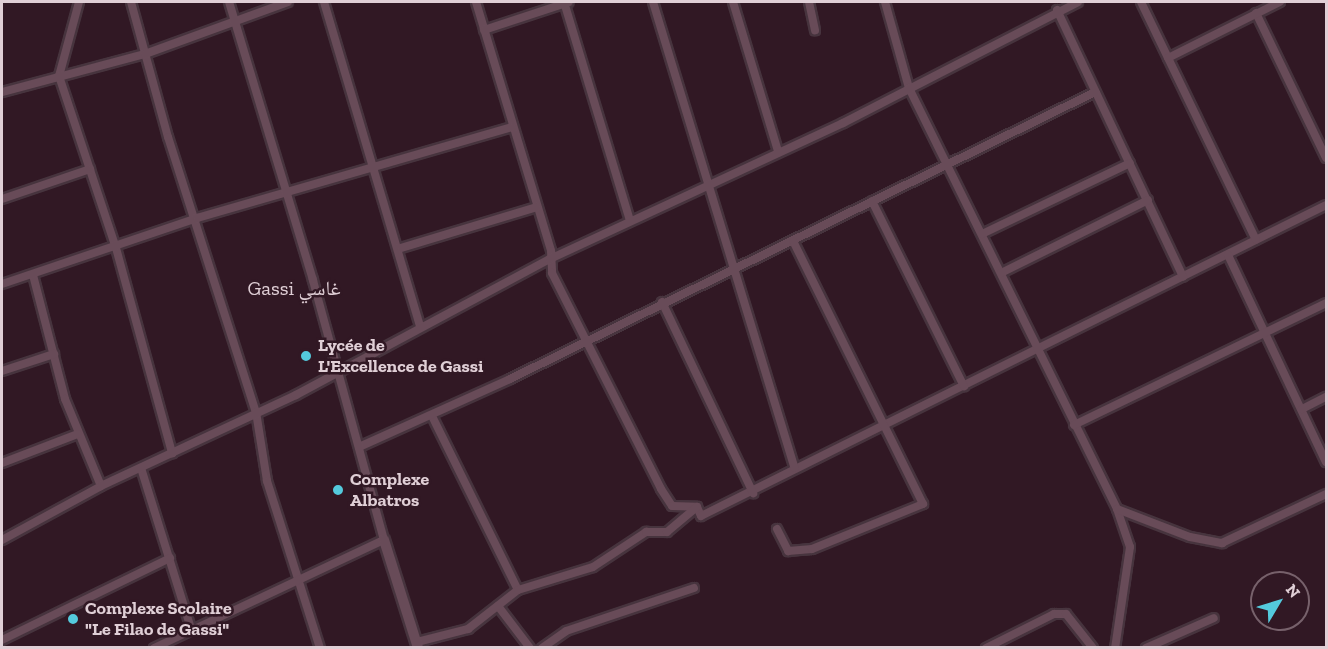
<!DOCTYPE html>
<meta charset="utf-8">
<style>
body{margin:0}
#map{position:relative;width:1328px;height:649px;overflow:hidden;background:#311824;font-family:"Zilla Slab","Noto Naskh Arabic",serif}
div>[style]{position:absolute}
.roads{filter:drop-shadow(2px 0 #47343e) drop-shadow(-2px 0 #47343e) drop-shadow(0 2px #47343e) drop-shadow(0 -2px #47343e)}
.minor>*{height:8px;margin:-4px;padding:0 4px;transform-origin:4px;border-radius:4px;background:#684b58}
.tertiary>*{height:10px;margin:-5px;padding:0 5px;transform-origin:5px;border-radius:5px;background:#684b58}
.dots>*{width:16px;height:16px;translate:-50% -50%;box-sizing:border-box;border:3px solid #311824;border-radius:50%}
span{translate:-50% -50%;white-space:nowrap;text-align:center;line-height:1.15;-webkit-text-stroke:5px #311824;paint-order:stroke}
.poi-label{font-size:18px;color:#e0cfd6;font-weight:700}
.left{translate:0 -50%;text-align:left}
.neighbourhood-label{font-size:20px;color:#e0cfd6}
.frame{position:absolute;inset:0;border:3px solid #e0cfd6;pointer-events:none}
.north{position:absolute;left:1250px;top:571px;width:60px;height:60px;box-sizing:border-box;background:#311824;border:2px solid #77616b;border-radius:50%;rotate:52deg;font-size:16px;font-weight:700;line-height:24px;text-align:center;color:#e0cfd6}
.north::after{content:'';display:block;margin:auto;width:21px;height:27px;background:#54cadd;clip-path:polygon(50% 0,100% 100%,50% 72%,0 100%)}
</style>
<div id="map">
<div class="roads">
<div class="minor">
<i style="left:79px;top:2px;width:77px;rotate:105.1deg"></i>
<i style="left:59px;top:76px;width:181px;rotate:71.7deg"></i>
<i style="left:116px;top:248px;width:213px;rotate:74.7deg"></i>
<i style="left:131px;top:2px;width:140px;rotate:74.7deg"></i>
<i style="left:168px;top:137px;width:289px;rotate:72.3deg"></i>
<i style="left:256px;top:412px;width:70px;rotate:80.9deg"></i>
<i style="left:267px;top:481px;width:175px;rotate:72.4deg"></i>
<i style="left:324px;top:2px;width:339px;rotate:73.5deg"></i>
<i style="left:476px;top:2px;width:260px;rotate:73.2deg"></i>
<i style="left:551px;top:251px;width:22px;rotate:87deg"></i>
<i style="left:552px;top:273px;width:242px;rotate:63.2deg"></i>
<i style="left:661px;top:489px;width:20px;rotate:57deg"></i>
<i style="left:672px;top:506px;width:25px;rotate:2deg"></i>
<i style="left:697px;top:507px;width:10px;rotate:66deg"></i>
<i style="left:701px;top:516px;width:698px;rotate:-26.45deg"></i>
<i style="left:564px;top:2px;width:228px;rotate:73.2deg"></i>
<i style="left:653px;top:2px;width:487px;rotate:73.1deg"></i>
<i style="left:733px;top:2px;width:156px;rotate:73.2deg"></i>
<i style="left:809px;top:2px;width:29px;rotate:78deg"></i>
<i style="left:885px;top:2px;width:89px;rotate:74.4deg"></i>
<i style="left:909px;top:88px;width:470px;rotate:63.7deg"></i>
<i style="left:1117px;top:509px;width:40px;rotate:71.1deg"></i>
<i style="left:1130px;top:547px;width:102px;rotate:98.4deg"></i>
<i style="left:1141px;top:2px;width:264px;rotate:64.2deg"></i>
<i style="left:1057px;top:10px;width:295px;rotate:64.7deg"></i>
<i style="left:1256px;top:13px;width:161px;rotate:64.2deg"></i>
<i style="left:484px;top:30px;width:89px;rotate:-18.2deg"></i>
<i style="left:1168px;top:58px;width:125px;rotate:-26.6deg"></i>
<i style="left:2px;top:92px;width:148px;rotate:-14.9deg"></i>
<i style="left:145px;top:54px;width:152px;rotate:-20deg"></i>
<i style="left:2px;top:199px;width:93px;rotate:-18.8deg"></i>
<i style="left:872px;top:201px;width:207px;rotate:63.6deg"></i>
<i style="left:982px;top:234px;width:164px;rotate:-25.6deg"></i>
<i style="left:401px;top:248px;width:142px;rotate:-16.8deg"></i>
<i style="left:1228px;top:255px;width:229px;rotate:64.7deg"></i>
<i style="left:1001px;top:273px;width:164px;rotate:-26.4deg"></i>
<i style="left:33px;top:275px;width:128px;rotate:75.5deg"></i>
<i style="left:65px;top:399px;width:94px;rotate:67.5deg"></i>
<i style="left:2px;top:284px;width:206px;rotate:-18.7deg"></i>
<i style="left:197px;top:218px;width:328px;rotate:-16.1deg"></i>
<i style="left:662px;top:302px;width:212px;rotate:64.5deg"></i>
<i style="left:2px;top:371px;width:55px;rotate:-18.1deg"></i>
<i style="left:1302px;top:409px;width:27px;rotate:-27deg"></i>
<i style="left:432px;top:416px;width:194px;rotate:63.7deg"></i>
<i style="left:1074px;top:425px;width:280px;rotate:-25.8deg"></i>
<i style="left:359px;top:447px;width:166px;rotate:-24.2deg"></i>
<i style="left:510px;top:379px;width:652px;rotate:-26.13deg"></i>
<i style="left:2px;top:463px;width:81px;rotate:-20.9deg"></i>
<i style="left:141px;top:468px;width:169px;rotate:72.7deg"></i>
<i style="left:1117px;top:509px;width:78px;rotate:21deg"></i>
<i style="left:1190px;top:537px;width:33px;rotate:11deg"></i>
<i style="left:1222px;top:543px;width:115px;rotate:-25.2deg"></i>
<i style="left:777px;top:529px;width:25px;rotate:63deg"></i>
<i style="left:788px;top:551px;width:24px;rotate:-5deg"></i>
<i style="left:812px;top:549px;width:120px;rotate:-22.1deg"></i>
<i style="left:923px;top:504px;width:293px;rotate:-116.3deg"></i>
<i style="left:2px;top:540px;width:113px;rotate:-28.6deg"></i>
<i style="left:101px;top:486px;width:215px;rotate:-25deg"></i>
<i style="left:296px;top:395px;width:288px;rotate:-28.2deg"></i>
<i style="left:550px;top:259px;width:323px;rotate:-24.9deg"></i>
<i style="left:843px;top:123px;width:264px;rotate:-27.2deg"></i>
<i style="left:498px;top:606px;width:53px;rotate:52.7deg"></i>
<i style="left:2px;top:640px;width:187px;rotate:-26deg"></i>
<i style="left:417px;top:642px;width:53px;rotate:-14.3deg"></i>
<i style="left:468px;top:629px;width:63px;rotate:-38deg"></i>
<i style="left:518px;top:590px;width:78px;rotate:-17deg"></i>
<i style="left:593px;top:567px;width:64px;rotate:-33.4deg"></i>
<i style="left:646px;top:532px;width:21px"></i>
<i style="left:667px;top:532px;width:39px;rotate:-40deg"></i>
<i style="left:154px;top:648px;width:254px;rotate:-25.2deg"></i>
<i style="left:384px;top:540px;width:270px;rotate:-105.3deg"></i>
<i style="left:313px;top:280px;width:290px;rotate:-106.8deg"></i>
<i style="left:542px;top:648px;width:29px;rotate:-35deg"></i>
<i style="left:566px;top:631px;width:135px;rotate:-18.6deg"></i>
<i style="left:986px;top:648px;width:76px;rotate:-26.6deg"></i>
<i style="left:1054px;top:614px;width:12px"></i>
<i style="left:1066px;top:614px;width:43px;rotate:51.5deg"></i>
<i style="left:1146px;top:648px;width:74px;rotate:-23.8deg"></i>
</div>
<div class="tertiary">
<i style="left:384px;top:540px;width:113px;rotate:72.5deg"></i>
</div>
</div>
<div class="dots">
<i style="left:306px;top:356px;background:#54cadd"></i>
<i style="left:338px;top:490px;background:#54cadd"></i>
<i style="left:73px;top:619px;background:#54cadd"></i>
</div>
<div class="poi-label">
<span class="left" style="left:318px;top:356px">Lycée de<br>L'Excellence de Gassi</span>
<span class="left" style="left:350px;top:490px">Complexe<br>Albatros</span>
<span class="left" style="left:85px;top:619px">Complexe Scolaire<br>"Le Filao de Gassi"</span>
</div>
<div class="neighbourhood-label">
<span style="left:294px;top:288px">Gassi غاسي</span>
</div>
<div class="frame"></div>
<div class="north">N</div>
</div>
